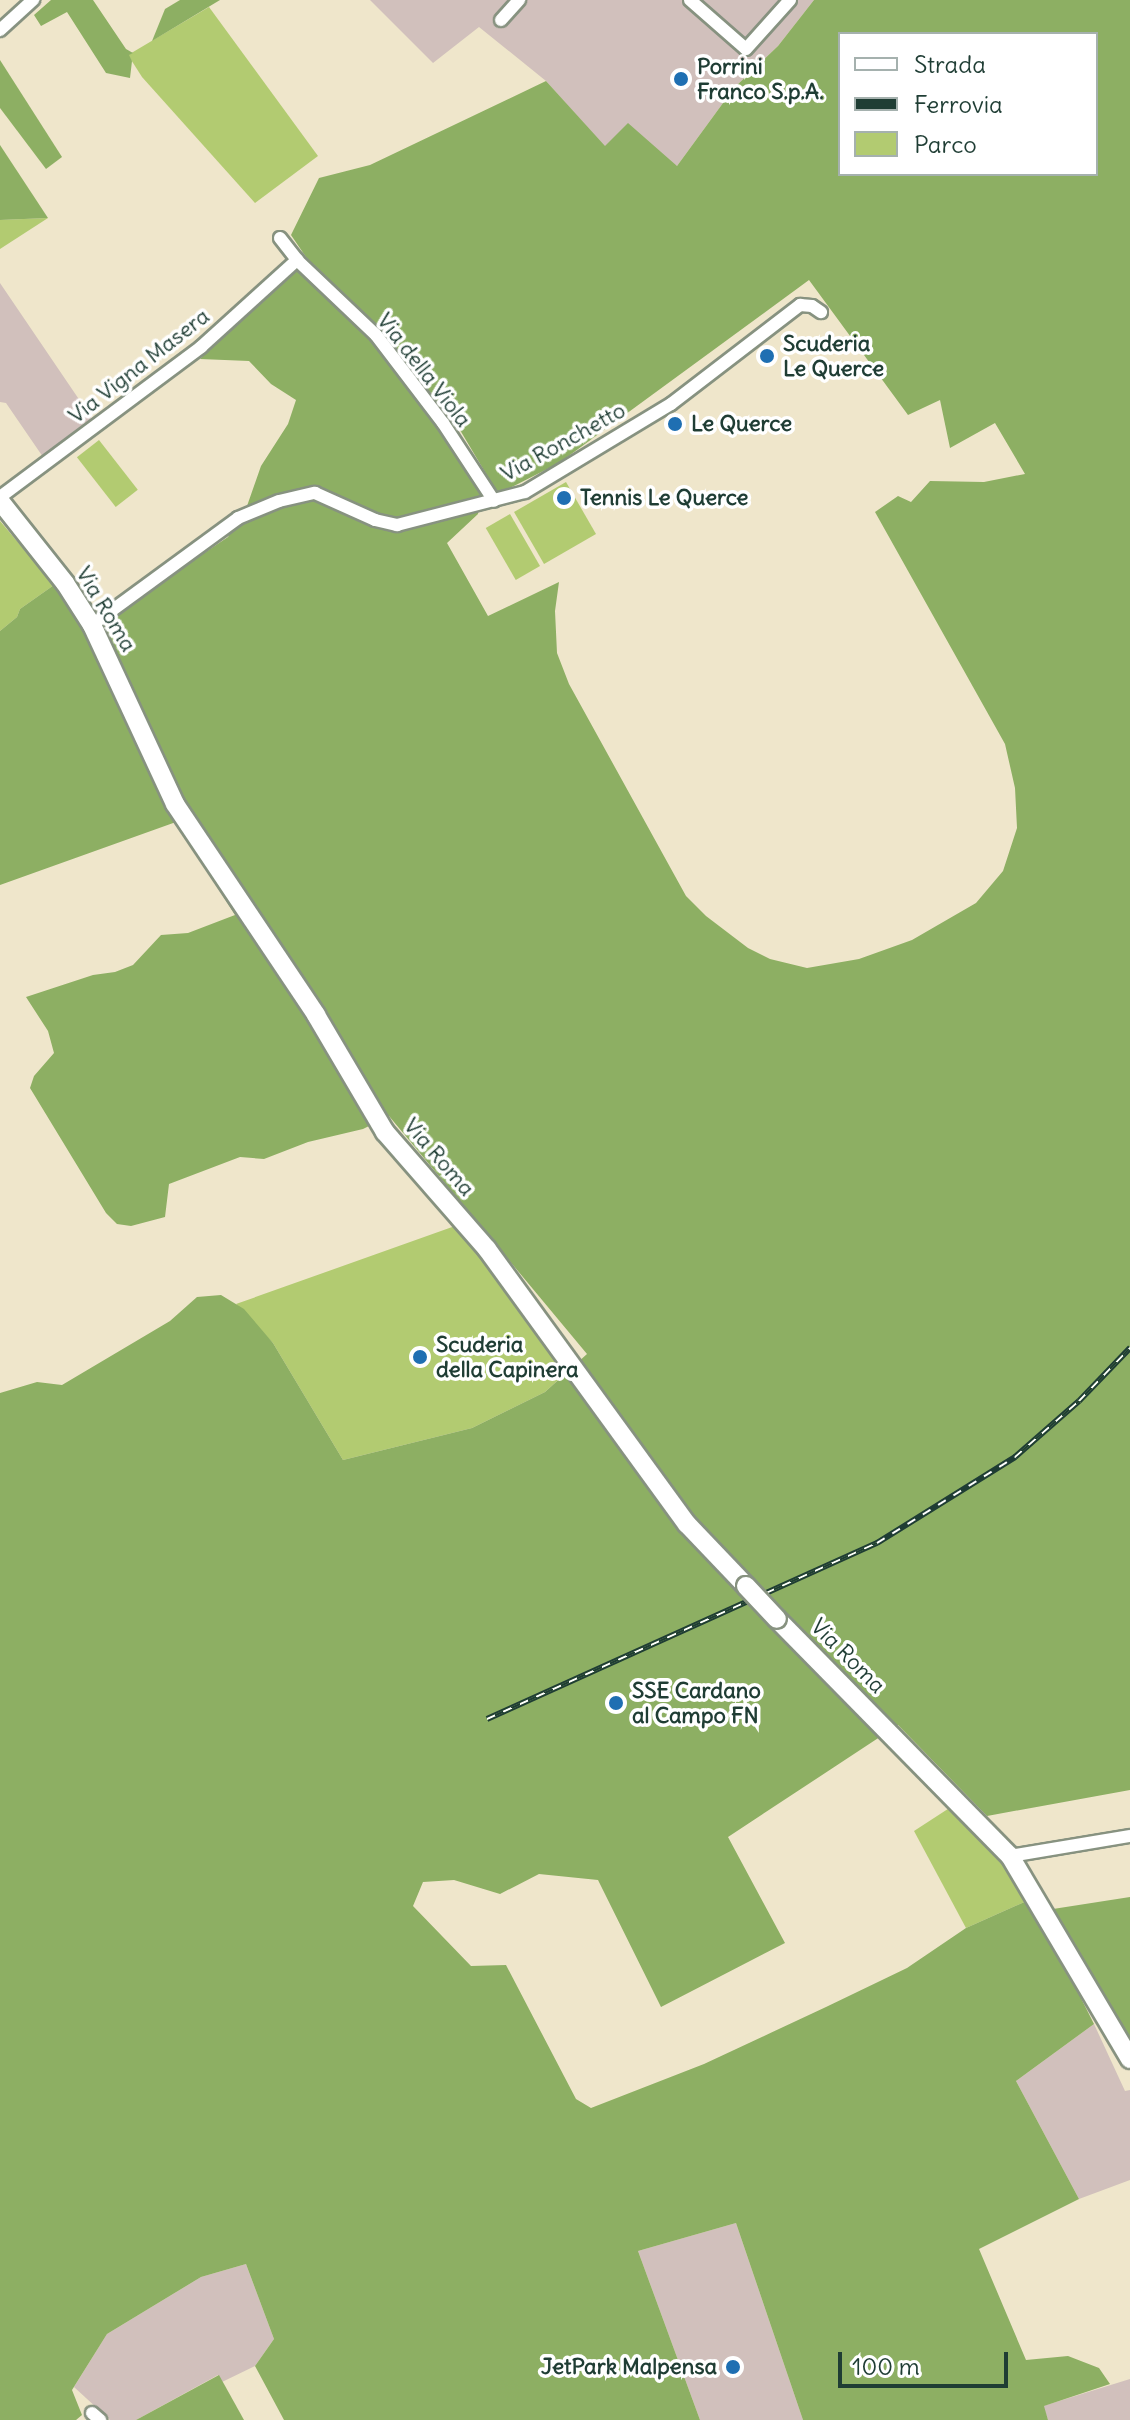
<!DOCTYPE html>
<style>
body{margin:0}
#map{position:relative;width:1130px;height:2420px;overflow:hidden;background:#efe6cb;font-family:Delius,sans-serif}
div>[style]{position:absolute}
.industrial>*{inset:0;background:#d1c0bc}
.green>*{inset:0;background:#b2cb71;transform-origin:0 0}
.forest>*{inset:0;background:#8daf63}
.roads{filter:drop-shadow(2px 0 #879280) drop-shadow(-2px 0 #879280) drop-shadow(0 2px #879280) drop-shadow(0 -2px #879280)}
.street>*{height:12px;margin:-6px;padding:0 6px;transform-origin:6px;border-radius:6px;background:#fff}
.secondary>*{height:18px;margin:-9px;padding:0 9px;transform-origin:9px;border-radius:9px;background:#fff}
.rail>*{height:6px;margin-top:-3px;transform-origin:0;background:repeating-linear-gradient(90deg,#fff 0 9px,#1f3d34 0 18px);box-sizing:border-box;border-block:2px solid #1f3d34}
.bridges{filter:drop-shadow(2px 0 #879280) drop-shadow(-2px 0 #879280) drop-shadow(0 2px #879280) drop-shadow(0 -2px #879280)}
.secondary-bridge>*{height:18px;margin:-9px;padding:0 9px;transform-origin:9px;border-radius:9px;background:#fff}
.dots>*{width:22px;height:22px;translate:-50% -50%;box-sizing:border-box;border:4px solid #fff;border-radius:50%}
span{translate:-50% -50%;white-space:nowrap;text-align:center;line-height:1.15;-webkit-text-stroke:7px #fff;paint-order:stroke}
.poi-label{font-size:22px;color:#1f3d34;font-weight:700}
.left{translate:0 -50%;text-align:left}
.right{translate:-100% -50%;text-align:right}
.street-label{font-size:22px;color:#1f3d34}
.legend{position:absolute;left:838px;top:32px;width:260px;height:144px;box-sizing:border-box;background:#fff;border:2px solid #a5b1ae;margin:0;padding:10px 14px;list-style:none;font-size:24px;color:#1f3d34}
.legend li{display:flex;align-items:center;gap:16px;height:40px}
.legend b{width:40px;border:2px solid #a5b1ae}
.scale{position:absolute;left:838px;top:2352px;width:170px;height:36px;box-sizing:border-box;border:4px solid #1f3d34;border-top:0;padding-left:10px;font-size:24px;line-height:28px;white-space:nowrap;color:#1f3d34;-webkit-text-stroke:6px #fff;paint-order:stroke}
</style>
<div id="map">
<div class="industrial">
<i style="clip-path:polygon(370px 0,814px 0,778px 46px,734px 88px,677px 166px,605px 147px,546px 81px,479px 27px,433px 63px)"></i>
<i style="clip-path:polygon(0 283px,93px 420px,43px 457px,6px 403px,0 402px)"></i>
<i style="clip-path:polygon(1094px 2024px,1125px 2091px,1130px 2090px,1130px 2180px,1079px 2199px,1016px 2081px)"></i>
<i style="clip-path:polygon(736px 2223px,803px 2420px,700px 2420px,638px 2251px)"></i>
<i style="clip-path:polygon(246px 2264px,274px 2339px,255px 2366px,222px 2382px,218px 2375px,136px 2420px,110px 2420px,74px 2387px,107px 2334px,201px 2277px)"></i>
<i style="clip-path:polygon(1130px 2379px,1130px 2420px,1048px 2420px,1043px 2406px)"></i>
</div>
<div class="green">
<i style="clip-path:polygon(209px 7px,318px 156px,255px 203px,142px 77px,128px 55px)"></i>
<i style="clip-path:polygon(48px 218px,0 249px,0 220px)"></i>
<i style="left:99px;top:440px;width:63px;height:28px;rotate:52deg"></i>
<i style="left:566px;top:482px;width:60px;height:60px;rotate:60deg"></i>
<i style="left:510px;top:514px;width:60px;height:28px;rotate:60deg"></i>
<i style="clip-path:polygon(0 521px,54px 585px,20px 609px,17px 617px,0 631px)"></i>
<i style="clip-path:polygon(455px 1226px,569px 1370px,545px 1392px,472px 1428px,343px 1460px,273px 1343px,236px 1304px)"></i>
<i style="clip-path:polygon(954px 1805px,1031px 1899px,966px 1928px,914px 1831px)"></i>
</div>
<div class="forest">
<i style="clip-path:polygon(51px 0,93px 0,126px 49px,133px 53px,129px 55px,132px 61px,130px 78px,106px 73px,67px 12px,41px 26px,34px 15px)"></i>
<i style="clip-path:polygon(180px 0,220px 0,152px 41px,165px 9px)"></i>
<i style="clip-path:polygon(evenodd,814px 0,1130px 0,1130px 1790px,987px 1816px,898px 1725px,728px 1837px,785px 1943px,661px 2007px,598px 1880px,539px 1874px,500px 1894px,454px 1880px,423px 1882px,413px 1906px,471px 1966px,506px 1965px,576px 2099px,591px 2108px,704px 2064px,826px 2007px,907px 1968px,966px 1928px,1031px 1899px,1094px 2024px,1016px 2081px,1079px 2199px,979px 2249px,1026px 2360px,1068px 2356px,1099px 2368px,1110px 2384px,1044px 2406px,1048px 2420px,803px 2420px,736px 2223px,638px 2251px,700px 2420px,284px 2420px,255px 2366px,274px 2339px,246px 2264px,201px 2277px,107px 2334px,72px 2390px,82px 2415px,76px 2420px,0 2420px,0 1393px,37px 1382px,62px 1385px,170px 1321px,197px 1297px,221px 1295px,244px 1309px,273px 1343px,343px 1460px,472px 1428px,545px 1392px,587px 1354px,389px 1116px,363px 1129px,308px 1142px,264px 1159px,240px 1157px,169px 1184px,165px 1217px,131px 1226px,117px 1224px,106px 1213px,30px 1088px,34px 1076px,54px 1053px,48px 1031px,26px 997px,93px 975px,115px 972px,133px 965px,161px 935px,188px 933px,235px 915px,176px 822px,0 885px,0 631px,17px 617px,20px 609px,54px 585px,90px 630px,228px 537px,247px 506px,261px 466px,288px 424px,296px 400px,271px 384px,249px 361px,200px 359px,296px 268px,371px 337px,482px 488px,478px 514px,447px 543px,488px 616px,559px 582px,555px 611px,557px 653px,569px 684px,686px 896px,706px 916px,748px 948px,770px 959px,807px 968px,859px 959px,912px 940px,976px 903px,1003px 871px,1017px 828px,1015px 788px,1005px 744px,875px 512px,898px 496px,911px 502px,930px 481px,984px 482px,1025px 474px,995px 423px,950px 448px,940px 400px,908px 415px,809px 280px,559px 463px,498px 494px,460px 430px,378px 326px,306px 257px,291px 235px,319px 178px,370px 165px,546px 81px,605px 146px,628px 123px,677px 166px,734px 88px,778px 46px,814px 0,840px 34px,1096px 34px,1096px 174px,840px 174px,840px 34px)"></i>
<i style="clip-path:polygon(0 60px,62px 157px,46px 169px,0 108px)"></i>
<i style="clip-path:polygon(0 145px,48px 218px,0 220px)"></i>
<i style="clip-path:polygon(1130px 1897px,1130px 2044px,1053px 1909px)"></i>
<i style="clip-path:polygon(219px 2375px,244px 2420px,136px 2420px)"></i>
</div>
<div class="roads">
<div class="street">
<i style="left:690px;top:0;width:74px;rotate:41.2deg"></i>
<i style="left:746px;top:49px;width:66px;rotate:-48.1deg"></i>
<i style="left:501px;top:20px;width:27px;rotate:-48deg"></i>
<i style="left:0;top:30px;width:45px;rotate:-42.3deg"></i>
<i style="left:280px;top:238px;width:28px;rotate:52deg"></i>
<i style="left:297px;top:260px;width:109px;rotate:43.5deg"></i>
<i style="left:376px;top:335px;width:111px;rotate:52.7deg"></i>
<i style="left:443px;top:423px;width:93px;rotate:56.8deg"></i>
<i style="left:0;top:497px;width:251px;rotate:-36.7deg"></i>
<i style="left:201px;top:347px;width:130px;rotate:-42.2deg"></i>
<i style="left:92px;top:625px;width:181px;rotate:-36.2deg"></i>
<i style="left:238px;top:518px;width:44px;rotate:-22.5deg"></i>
<i style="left:279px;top:501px;width:37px;rotate:-13deg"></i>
<i style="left:315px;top:493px;width:66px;rotate:24.2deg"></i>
<i style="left:375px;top:520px;width:23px;rotate:13deg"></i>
<i style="left:397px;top:525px;width:132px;rotate:-14.5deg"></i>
<i style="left:525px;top:492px;width:170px;rotate:-31.1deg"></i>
<i style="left:671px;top:404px;width:163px;rotate:-37.5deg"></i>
<i style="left:800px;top:305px;width:12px;rotate:5deg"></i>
<i style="left:812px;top:306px;width:11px;rotate:34deg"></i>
<i style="left:1010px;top:1856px;width:122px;rotate:-9.5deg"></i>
<i style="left:92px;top:2413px;width:11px;rotate:41deg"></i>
</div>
<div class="secondary">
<i style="left:0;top:501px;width:105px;rotate:51.6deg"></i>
<i style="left:65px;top:583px;width:50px;rotate:57.3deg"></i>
<i style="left:92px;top:625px;width:197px;rotate:65.1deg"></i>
<i style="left:175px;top:804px;width:254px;rotate:56.2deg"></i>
<i style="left:316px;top:1015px;width:136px;rotate:59.5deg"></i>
<i style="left:385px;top:1132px;width:155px;rotate:48.9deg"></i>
<i style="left:487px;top:1249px;width:340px;rotate:54deg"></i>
<i style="left:687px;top:1524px;width:86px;rotate:46.4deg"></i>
<i style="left:777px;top:1619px;width:332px;rotate:45.5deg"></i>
<i style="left:1010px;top:1856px;width:236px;rotate:59.4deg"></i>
</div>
</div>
<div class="rail">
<i style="left:487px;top:1719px;width:428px;rotate:-24.3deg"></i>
<i style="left:877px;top:1543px;width:163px;rotate:-31.9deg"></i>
<i style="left:1015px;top:1457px;width:85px;rotate:-41.2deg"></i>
<i style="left:1079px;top:1401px;width:74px;rotate:-46.1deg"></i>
</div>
<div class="bridges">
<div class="secondary-bridge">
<i style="left:746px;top:1586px;width:45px;rotate:46.8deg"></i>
</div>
</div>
<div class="dots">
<i style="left:681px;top:79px;background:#1f6fb2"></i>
<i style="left:767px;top:356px;background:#1f6fb2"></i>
<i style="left:675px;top:424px;background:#1f6fb2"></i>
<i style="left:564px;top:498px;background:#1f6fb2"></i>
<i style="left:420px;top:1357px;background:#1f6fb2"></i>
<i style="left:616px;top:1703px;background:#1f6fb2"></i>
<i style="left:733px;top:2367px;background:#1f6fb2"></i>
</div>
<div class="poi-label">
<span class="left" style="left:697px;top:79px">Porrini<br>Franco S.p.A.</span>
<span class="left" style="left:783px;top:356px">Scuderia<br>Le Querce</span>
<span class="left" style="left:691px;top:424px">Le Querce</span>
<span class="left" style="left:580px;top:498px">Tennis Le Querce</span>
<span class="left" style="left:436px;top:1357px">Scuderia<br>della Capinera</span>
<span class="left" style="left:632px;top:1703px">SSE Cardano<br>al Campo FN</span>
<span class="right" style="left:717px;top:2367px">JetPark Malpensa</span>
</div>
<div class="street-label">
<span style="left:139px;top:366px;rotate:-38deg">Via Vigna Masera</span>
<span style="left:424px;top:370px;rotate:52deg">Via della Viola</span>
<span style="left:563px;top:442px;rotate:-29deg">Via Ronchetto</span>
<span style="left:106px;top:609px;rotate:59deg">Via Roma</span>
<span style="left:439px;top:1157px;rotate:49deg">Via Roma</span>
<span style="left:848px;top:1656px;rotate:45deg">Via Roma</span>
</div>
<ul class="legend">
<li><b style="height:10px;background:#fff"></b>Strada</li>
<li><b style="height:10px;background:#1f3d34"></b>Ferrovia</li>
<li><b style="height:22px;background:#b2cb71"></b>Parco</li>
</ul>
<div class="scale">100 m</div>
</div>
